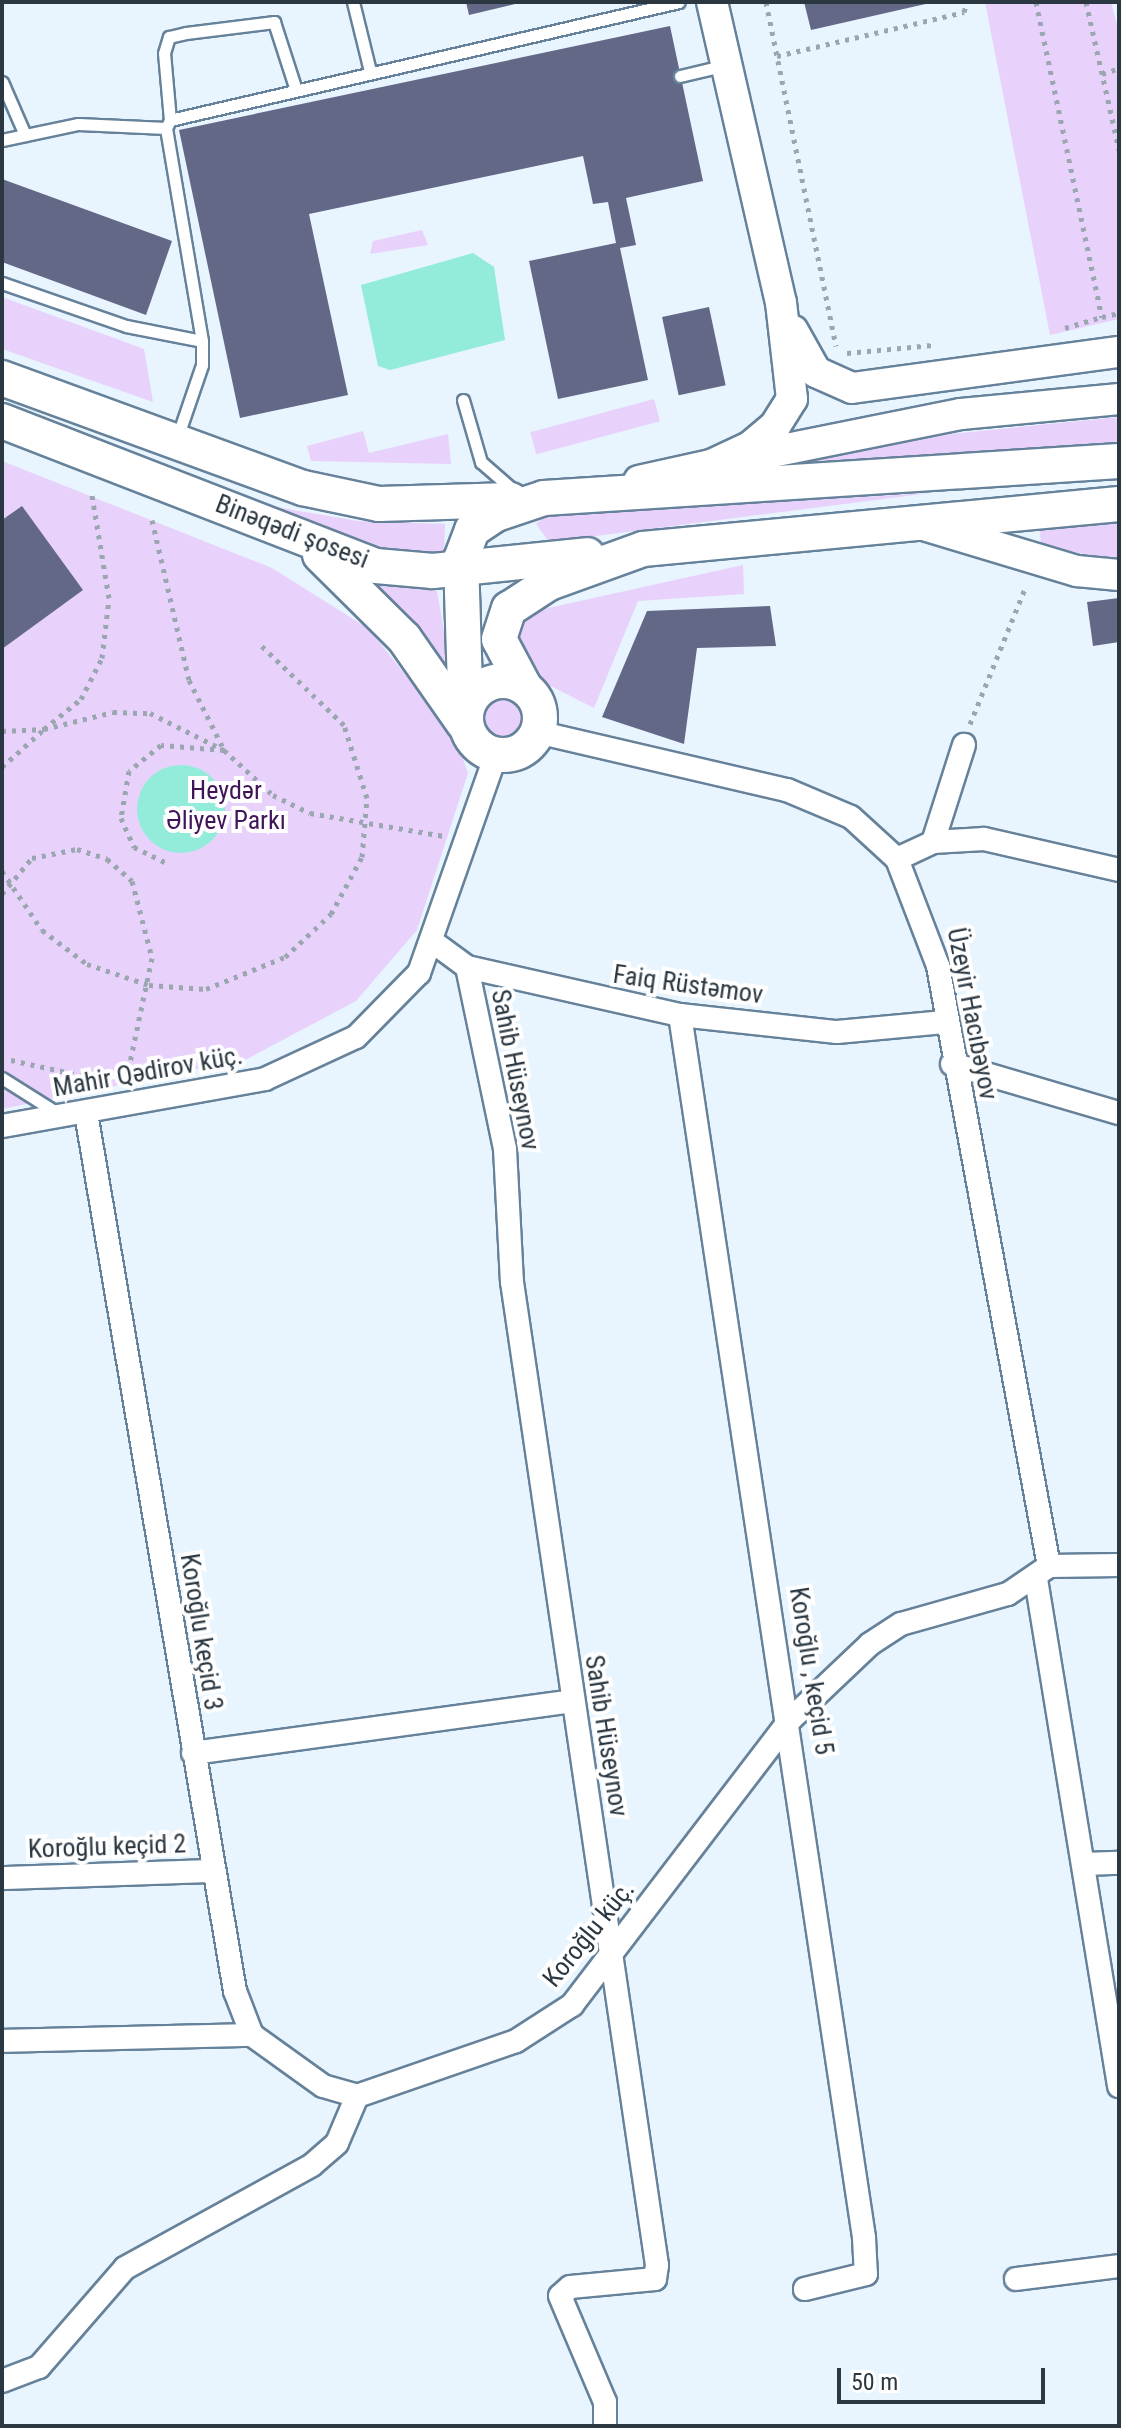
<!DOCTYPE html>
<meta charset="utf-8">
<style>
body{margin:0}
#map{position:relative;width:1121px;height:2428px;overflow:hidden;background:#e8f4fe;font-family:"Roboto Condensed",sans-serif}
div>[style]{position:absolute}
.green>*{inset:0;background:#e8d2fb;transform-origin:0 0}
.round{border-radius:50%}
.water>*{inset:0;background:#93ecda}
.building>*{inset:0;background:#636887;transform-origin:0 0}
.path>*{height:5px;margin-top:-2.5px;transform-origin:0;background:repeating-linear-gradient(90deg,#9aa6b0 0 4px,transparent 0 10px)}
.roads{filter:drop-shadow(2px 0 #66829a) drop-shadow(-2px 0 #66829a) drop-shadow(0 2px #66829a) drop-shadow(0 -2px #66829a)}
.lane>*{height:11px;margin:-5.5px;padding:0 5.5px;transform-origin:5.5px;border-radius:5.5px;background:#fff}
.street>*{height:22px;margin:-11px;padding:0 11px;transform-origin:11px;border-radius:11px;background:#fff}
.secondary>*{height:30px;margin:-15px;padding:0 15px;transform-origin:15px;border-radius:15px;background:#fff}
.primary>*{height:34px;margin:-17px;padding:0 17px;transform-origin:17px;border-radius:17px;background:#fff}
.primary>.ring{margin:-17px;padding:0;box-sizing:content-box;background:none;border:34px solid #fff;border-radius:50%}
span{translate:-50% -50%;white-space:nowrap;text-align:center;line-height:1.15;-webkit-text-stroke:8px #fff;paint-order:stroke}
.street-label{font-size:26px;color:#2b3741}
.park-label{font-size:26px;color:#3f1459}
.frame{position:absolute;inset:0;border:4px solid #2b3741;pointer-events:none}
.scale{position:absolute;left:837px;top:2368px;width:208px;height:36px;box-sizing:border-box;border:4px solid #2b3741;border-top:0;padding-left:10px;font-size:24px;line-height:28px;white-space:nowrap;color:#2b3741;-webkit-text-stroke:6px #fff;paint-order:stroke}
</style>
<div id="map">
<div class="green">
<i style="clip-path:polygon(985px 2px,1111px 2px,1119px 32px,1119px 319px,1050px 335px)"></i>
<i style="clip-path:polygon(422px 230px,428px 245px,370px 254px,373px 241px)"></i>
<i style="clip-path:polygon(2px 297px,144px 349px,153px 402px,2px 349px)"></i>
<i style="left:654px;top:399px;width:23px;height:128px;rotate:75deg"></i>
<i style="clip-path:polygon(1119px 417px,1119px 446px,770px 469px,870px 442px)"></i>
<i style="clip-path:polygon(363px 431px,369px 453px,448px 434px,451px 464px,311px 461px,307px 446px)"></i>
<i style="clip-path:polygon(2px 461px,272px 568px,369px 629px,456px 739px,468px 773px,417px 930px,356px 1001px,247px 1059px,2px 1109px)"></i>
<i style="clip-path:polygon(930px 493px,549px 542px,536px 524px,545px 516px)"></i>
<i style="clip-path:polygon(258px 504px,358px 521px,445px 524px,444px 558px,369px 548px)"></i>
<i style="clip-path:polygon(1119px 522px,1119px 561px,1041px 545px,1040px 530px)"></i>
<i style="clip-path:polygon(743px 565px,744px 594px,638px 601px,594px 708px,525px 673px,514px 634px,530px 612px)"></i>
<i style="clip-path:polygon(367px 580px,437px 591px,451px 671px)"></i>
<i class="round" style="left:480px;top:694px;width:46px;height:46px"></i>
</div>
<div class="water">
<i style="clip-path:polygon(473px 253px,494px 267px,505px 340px,390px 370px,378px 366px,361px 285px)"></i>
<i class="round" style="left:137px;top:765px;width:88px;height:88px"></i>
</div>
<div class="building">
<i style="clip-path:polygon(466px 2px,519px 2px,519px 3px,469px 15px)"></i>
<i style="clip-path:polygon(804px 2px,930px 2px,930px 3px,811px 30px)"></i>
<i style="clip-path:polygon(670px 26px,703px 181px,626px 198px,636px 245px,620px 248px,648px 380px,558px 399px,529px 261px,616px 243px,608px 202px,593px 204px,583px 156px,309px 214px,348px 395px,240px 418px,179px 130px)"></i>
<i style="clip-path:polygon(2px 179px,172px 241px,146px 315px,2px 262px)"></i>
<i style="left:709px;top:307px;width:80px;height:48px;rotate:78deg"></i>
<i style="clip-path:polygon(22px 506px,83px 590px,2px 649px,2px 520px)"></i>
<i style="clip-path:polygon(1119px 598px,1119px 642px,1093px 646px,1087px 602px)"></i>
<i style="clip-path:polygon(770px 606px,776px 646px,697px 648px,684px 744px,602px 717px,647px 611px)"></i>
</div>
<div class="path">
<i style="left:766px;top:2px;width:351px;rotate:78.5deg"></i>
<i style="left:1036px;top:2px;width:322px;rotate:78.2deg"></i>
<i style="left:1102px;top:317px;width:17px;rotate:-13deg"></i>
<i style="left:1086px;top:2px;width:152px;rotate:77.4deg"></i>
<i style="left:777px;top:56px;width:192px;rotate:-13.2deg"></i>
<i style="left:964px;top:12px;width:10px;rotate:-73deg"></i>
<i style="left:1102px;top:74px;width:18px;rotate:-19deg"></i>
<i style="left:1065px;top:328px;width:39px;rotate:-17deg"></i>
<i style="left:847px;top:353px;width:86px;rotate:-5.3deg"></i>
<i style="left:152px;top:520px;width:164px;rotate:77deg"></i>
<i style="left:189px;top:680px;width:78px;rotate:63.4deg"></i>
<i style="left:224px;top:750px;width:67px;rotate:42.6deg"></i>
<i style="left:273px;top:795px;width:41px;rotate:25.9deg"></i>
<i style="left:310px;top:813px;width:136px;rotate:9.7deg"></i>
<i style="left:970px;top:724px;width:149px;rotate:-67.9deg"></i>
<i style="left:2px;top:731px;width:42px;rotate:-2.7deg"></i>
<i style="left:44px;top:729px;width:48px;rotate:-39deg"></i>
<i style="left:81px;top:699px;width:46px;rotate:-62.9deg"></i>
<i style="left:102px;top:658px;width:60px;rotate:-83.3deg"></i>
<i style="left:109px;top:598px;width:104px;rotate:-99.4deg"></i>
<i style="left:2px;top:767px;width:57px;rotate:-42.1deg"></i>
<i style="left:44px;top:729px;width:71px;rotate:-13.8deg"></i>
<i style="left:113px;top:712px;width:37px;rotate:2deg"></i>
<i style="left:150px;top:713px;width:83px;rotate:26.6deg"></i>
<i style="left:224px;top:750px;width:63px;rotate:-175.5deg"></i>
<i style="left:161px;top:745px;width:41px;rotate:140.9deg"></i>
<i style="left:129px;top:771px;width:48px;rotate:99.7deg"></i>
<i style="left:121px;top:818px;width:32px;rotate:66deg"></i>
<i style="left:134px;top:847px;width:37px;rotate:26deg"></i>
<i style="left:2px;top:871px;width:71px;rotate:55.9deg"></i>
<i style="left:42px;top:930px;width:56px;rotate:37.1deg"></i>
<i style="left:87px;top:964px;width:65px;rotate:18.7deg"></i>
<i style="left:149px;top:985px;width:57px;rotate:4deg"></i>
<i style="left:206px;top:989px;width:85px;rotate:-22.1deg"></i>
<i style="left:285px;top:957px;width:63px;rotate:-43.1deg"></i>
<i style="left:331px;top:914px;width:65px;rotate:-61.5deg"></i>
<i style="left:362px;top:857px;width:59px;rotate:-85.2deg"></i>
<i style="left:367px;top:798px;width:77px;rotate:-107.5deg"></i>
<i style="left:344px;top:725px;width:115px;rotate:-136.1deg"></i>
<i style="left:2px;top:894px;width:47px;rotate:-50.2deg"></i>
<i style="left:32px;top:858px;width:46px;rotate:-11.3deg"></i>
<i style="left:77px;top:849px;width:32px;rotate:18deg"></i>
<i style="left:107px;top:859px;width:33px;rotate:41deg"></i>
<i style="left:132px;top:881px;width:80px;rotate:75.4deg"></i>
<i style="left:152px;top:958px;width:126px;rotate:101.9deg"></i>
<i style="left:11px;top:1060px;width:98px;rotate:12.3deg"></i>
</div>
<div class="roads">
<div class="lane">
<i style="left:353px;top:2px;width:71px;rotate:76.2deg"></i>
<i style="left:680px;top:76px;width:47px;rotate:-13.4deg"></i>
<i style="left:2px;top:82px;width:58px;rotate:66.5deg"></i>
<i style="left:170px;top:120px;width:67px;rotate:-95.1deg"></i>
<i style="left:164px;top:53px;width:17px;rotate:-73deg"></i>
<i style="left:169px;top:37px;width:17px;rotate:-13deg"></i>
<i style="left:186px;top:33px;width:89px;rotate:-7.1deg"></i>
<i style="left:274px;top:22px;width:68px;rotate:72.1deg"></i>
<i style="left:2px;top:140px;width:78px;rotate:-11.9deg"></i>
<i style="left:78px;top:124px;width:88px;rotate:2.6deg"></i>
<i style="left:2px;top:283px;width:131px;rotate:19.1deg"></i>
<i style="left:126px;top:326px;width:77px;rotate:11.2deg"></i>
<i style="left:463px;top:400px;width:65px;rotate:73.8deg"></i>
<i style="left:481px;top:462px;width:41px;rotate:41.1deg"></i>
<i style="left:177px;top:438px;width:77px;rotate:-71.1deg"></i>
<i style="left:202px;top:365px;width:24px;rotate:-90deg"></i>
<i style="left:202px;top:341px;width:216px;rotate:-99.6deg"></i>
<i style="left:166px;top:128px;width:9px;rotate:-63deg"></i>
<i style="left:170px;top:120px;width:522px;rotate:-13.05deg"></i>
<i style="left:2px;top:1078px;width:67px;rotate:32.3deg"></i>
</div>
<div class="street">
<i style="left:537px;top:732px;width:257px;rotate:13.1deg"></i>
<i style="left:787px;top:790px;width:69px;rotate:22.9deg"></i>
<i style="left:851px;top:817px;width:62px;rotate:42.4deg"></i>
<i style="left:897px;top:859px;width:115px;rotate:69deg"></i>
<i style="left:938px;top:966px;width:610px;rotate:79.52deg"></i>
<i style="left:933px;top:842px;width:102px;rotate:-72.3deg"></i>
<i style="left:897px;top:859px;width:40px;rotate:-25deg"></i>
<i style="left:933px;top:842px;width:51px;rotate:-3.4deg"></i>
<i style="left:984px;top:839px;width:139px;rotate:12.9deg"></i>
<i style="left:433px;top:942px;width:42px;rotate:36.3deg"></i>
<i style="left:467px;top:967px;width:218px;rotate:12.7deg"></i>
<i style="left:680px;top:1015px;width:158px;rotate:6.2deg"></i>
<i style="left:837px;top:1032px;width:108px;rotate:-5.3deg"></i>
<i style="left:467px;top:967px;width:186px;rotate:78.2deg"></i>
<i style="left:505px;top:1149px;width:133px;rotate:87deg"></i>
<i style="left:512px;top:1282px;width:994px;rotate:81.61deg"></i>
<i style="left:657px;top:2265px;width:14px;rotate:98deg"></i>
<i style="left:655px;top:2279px;width:85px;rotate:174.6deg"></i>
<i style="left:570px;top:2287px;width:13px;rotate:138deg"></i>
<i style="left:560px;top:2296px;width:115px;rotate:67deg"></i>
<i style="left:605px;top:2402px;width:24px;rotate:90deg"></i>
<i style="left:680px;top:1015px;width:1237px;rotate:81.44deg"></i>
<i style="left:864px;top:2238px;width:36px;rotate:87deg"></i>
<i style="left:866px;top:2274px;width:63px;rotate:166.2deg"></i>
<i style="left:952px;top:1064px;width:174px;rotate:16.4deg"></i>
<i style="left:86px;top:1113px;width:891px;rotate:80.37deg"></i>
<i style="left:235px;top:1991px;width:47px;rotate:68.9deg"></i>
<i style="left:252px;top:2035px;width:87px;rotate:35.7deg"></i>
<i style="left:323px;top:2086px;width:35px;rotate:16deg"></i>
<i style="left:2px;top:1126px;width:267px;rotate:-10.1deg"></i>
<i style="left:265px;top:1079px;width:100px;rotate:-24.8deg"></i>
<i style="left:356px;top:1037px;width:90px;rotate:-45.5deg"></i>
<i style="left:419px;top:973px;width:232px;rotate:-70.6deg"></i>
<i style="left:1036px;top:1579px;width:514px;rotate:80.7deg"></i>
<i style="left:193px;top:1753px;width:383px;rotate:-7.8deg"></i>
<i style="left:1084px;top:1864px;width:35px;rotate:-2deg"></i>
<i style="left:2px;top:1878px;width:212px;rotate:-1.9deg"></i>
<i style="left:2px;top:2041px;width:250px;rotate:-1.4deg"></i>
<i style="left:1016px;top:2279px;width:104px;rotate:-7.2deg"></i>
<i style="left:2px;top:2381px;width:40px;rotate:-21deg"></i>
<i style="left:39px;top:2367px;width:131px;rotate:-49deg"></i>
<i style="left:125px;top:2268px;width:213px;rotate:-28.8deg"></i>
<i style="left:312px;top:2165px;width:33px;rotate:-41deg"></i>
<i style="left:337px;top:2143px;width:51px;rotate:-66.9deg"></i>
<i style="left:357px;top:2096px;width:168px;rotate:-19.1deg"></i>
<i style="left:516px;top:2041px;width:67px;rotate:-32.7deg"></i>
<i style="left:572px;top:2005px;width:360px;rotate:-52.6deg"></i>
<i style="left:791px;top:1719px;width:109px;rotate:-43.5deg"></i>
<i style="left:870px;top:1644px;width:37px;rotate:-33deg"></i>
<i style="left:901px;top:1624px;width:111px;rotate:-15.7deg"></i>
<i style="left:1008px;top:1594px;width:50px;rotate:-34.3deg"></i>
<i style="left:1049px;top:1566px;width:70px;rotate:-0.8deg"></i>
</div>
<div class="secondary">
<i style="left:793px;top:331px;width:47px;rotate:60.7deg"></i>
<i style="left:816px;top:372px;width:39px;rotate:24deg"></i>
<i style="left:852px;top:388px;width:269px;rotate:-7.7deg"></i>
<i style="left:742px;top:458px;width:223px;rotate:-11.4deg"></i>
<i style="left:961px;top:414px;width:159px;rotate:-5.4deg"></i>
<i style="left:639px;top:481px;width:74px;rotate:-12.5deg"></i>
<i style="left:711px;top:465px;width:43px;rotate:-24.8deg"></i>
<i style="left:750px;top:447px;width:33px;rotate:-40deg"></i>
<i style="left:775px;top:426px;width:32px;rotate:-58deg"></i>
<i style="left:792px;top:399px;width:97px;rotate:-96.5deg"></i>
<i style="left:781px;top:303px;width:309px;rotate:-102.9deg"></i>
<i style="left:920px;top:524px;width:164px;rotate:16.7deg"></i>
<i style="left:1077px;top:571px;width:42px;rotate:5.4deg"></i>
</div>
<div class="primary">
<i style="left:2px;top:378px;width:320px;rotate:20.1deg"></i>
<i style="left:303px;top:488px;width:78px;rotate:11.9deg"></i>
<i style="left:379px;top:504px;width:132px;rotate:-1.7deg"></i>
<i style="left:2px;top:421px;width:401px;rotate:21.2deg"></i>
<i style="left:376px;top:566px;width:57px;rotate:5deg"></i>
<i style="left:433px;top:571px;width:155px;rotate:-5.9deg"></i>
<i style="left:320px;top:555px;width:118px;rotate:44.7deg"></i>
<i style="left:404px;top:638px;width:105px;rotate:55.1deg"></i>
<i class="ring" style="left:466px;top:681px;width:40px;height:40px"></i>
<i style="left:525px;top:688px;width:55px;rotate:-118deg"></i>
<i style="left:499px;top:639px;width:32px;rotate:-72deg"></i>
<i style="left:509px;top:609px;width:48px;rotate:-33deg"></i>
<i style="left:549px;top:583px;width:100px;rotate:-19.9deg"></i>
<i style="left:643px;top:549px;width:478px;rotate:-5.4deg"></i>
<i style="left:466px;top:719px;width:160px;rotate:-91.8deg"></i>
<i style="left:461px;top:559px;width:31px;rotate:-69deg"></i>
<i style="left:472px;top:530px;width:29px;rotate:-34deg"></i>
<i style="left:496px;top:514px;width:51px;rotate:-18.4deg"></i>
<i style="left:544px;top:498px;width:576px;rotate:-3.68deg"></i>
</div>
</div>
<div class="street-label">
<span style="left:292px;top:532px;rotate:21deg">Binəqədi şosesi</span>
<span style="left:688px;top:985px;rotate:8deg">Faiq Rüstəmov</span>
<span style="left:972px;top:1014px;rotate:79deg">Üzeyir Hacıbəyov</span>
<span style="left:515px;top:1070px;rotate:79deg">Sahib Hüseynov</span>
<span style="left:148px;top:1072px;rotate:-10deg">Mahir Qədirov küç.</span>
<span style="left:201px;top:1632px;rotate:81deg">Koroğlu keçid 3</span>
<span style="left:811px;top:1671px;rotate:81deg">Koroğlu , keçid 5</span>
<span style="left:606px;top:1736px;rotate:81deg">Sahib Hüseynov</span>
<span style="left:107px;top:1847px;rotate:-2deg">Koroğlu keçid 2</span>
<span style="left:589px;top:1934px;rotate:-51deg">Koroğlu küç.</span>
</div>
<div class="park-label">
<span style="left:226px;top:806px">Heydər<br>Əliyev Parkı</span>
</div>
<div class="frame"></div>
<div class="scale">50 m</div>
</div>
